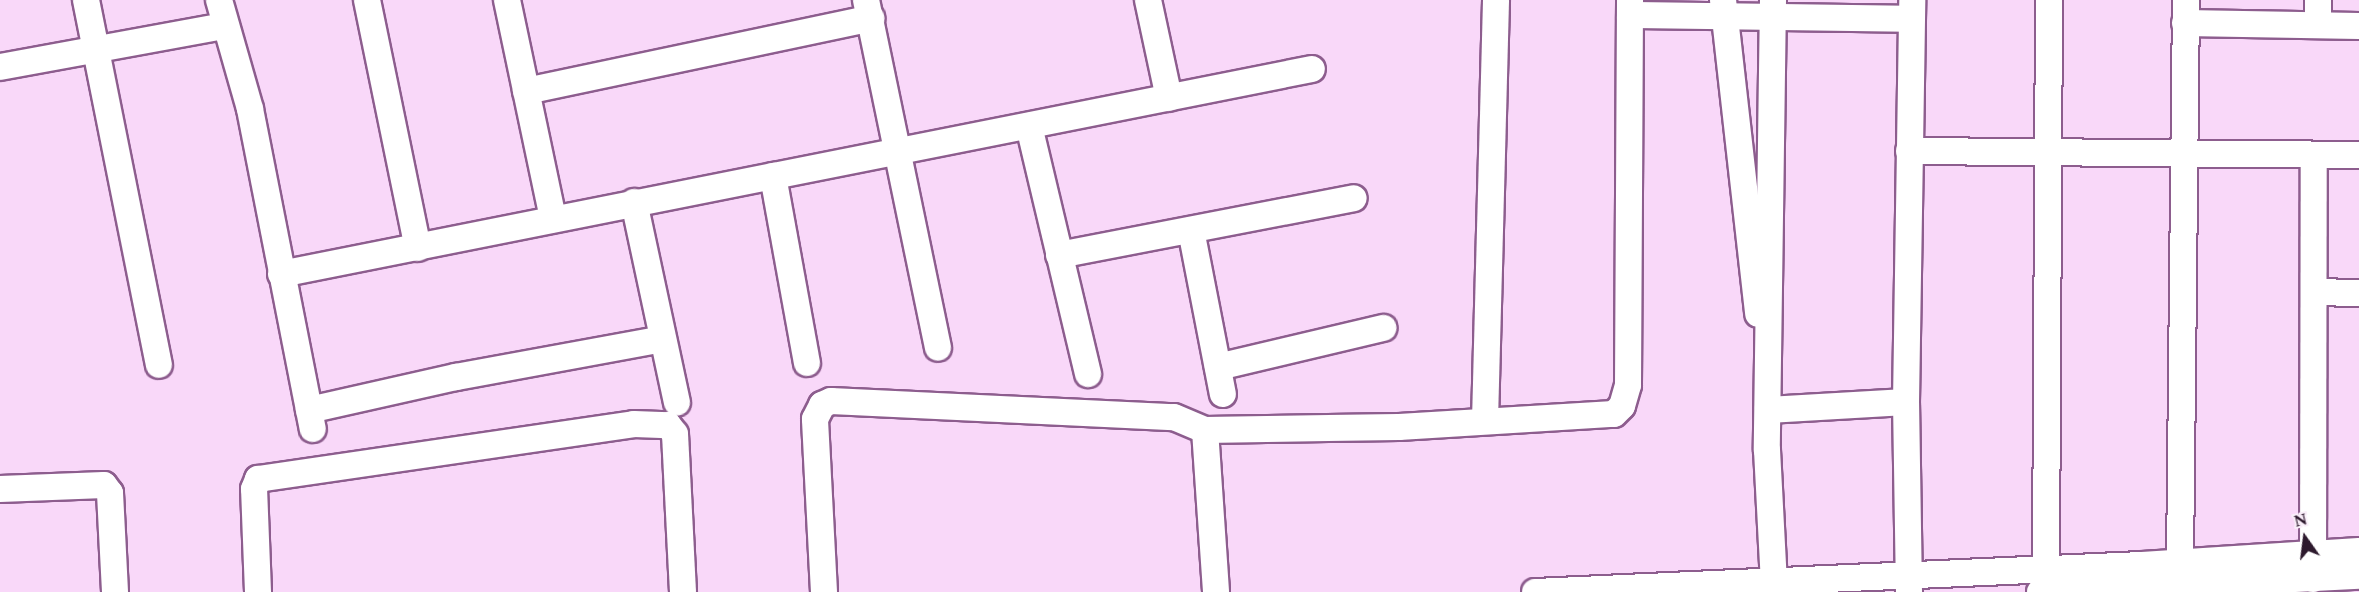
<!DOCTYPE html>
<style>
body{margin:0}
#map{position:relative;width:2359px;height:592px;overflow:hidden;background:#f9d8f9;font-family:Spectral,serif}
div>[style]{position:absolute}
.roads{filter:drop-shadow(2px 0 #8d5d8e) drop-shadow(-2px 0 #8d5d8e) drop-shadow(0 2px #8d5d8e) drop-shadow(0 -2px #8d5d8e)}
.minor>*{height:26px;margin:-13px;padding:0 13px;transform-origin:13px;border-radius:13px;background:#fff}
span{translate:-50% -50%;white-space:nowrap;text-align:center;line-height:1.15;-webkit-text-stroke:4.5px #f8edf8;paint-order:stroke}
.north{position:absolute;left:2275px;top:508px;width:60px;height:60px;-webkit-text-stroke:4px #f8edf8;paint-order:stroke;rotate:346deg;font-size:16px;font-weight:700;line-height:24px;text-align:center;color:#2d192d}
.north::after{content:'';display:block;margin:auto;width:21px;height:27px;background:#2d192d;clip-path:polygon(50% 0,100% 100%,50% 72%,0 100%)}
</style>
<div id="map">
<div class="roads">
<div class="minor">
<i style="left:86px;top:0;width:372px;rotate:78.7deg"></i>
<i style="left:219px;top:0;width:113px;rotate:74.1deg"></i>
<i style="left:250px;top:109px;width:326px;rotate:78.9deg"></i>
<i style="left:367px;top:0;width:253px;rotate:78.4deg"></i>
<i style="left:507px;top:0;width:224px;rotate:78.1deg"></i>
<i style="left:866px;top:0;width:355px;rotate:78.3deg"></i>
<i style="left:1148px;top:0;width:100px;rotate:77.9deg"></i>
<i style="left:1723px;top:0;width:316px;rotate:83.6deg"></i>
<i style="left:1773px;top:0;width:450px;rotate:90.8deg"></i>
<i style="left:1767px;top:450px;width:132px;rotate:87deg"></i>
<i style="left:1630px;top:15px;width:281px;rotate:0.8deg"></i>
<i style="left:2185px;top:23px;width:174px;rotate:1deg"></i>
<i style="left:2318px;top:25px;width:25px;rotate:-90deg"></i>
<i style="left:0;top:67px;width:227px;rotate:-10.4deg"></i>
<i style="left:526px;top:91px;width:353px;rotate:-11.9deg"></i>
<i style="left:1029px;top:126px;width:255px;rotate:76.6deg"></i>
<i style="left:1909px;top:151px;width:450px;rotate:0.5deg"></i>
<i style="left:773px;top:176px;width:190px;rotate:79.7deg"></i>
<i style="left:634px;top:202px;width:205px;rotate:77.9deg"></i>
<i style="left:1191px;top:230px;width:167px;rotate:79deg"></i>
<i style="left:1059px;top:255px;width:300px;rotate:-10.9deg"></i>
<i style="left:281px;top:274px;width:1051px;rotate:-11.25deg"></i>
<i style="left:2314px;top:292px;width:45px;rotate:1.3deg"></i>
<i style="left:1218px;top:367px;width:170px;rotate:-13.3deg"></i>
<i style="left:309px;top:410px;width:151px;rotate:-12.7deg"></i>
<i style="left:456px;top:377px;width:210px;rotate:-10.4deg"></i>
<i style="left:1768px;top:410px;width:138px;rotate:-3.3deg"></i>
<i style="left:1485px;top:421px;width:421px;rotate:-88.5deg"></i>
<i style="left:1205px;top:430px;width:162px;rotate:86.1deg"></i>
<i style="left:0;top:489px;width:104px;rotate:-2.2deg"></i>
<i style="left:104px;top:485px;width:10px;rotate:53deg"></i>
<i style="left:110px;top:493px;width:99px;rotate:87.1deg"></i>
<i style="left:2180px;top:563px;width:563px;rotate:-89.39deg"></i>
<i style="left:2046px;top:568px;width:568px;rotate:-89.7deg"></i>
<i style="left:2313px;top:579px;width:424px;rotate:-89.9deg"></i>
<i style="left:258px;top:592px;width:103px;rotate:-92.2deg"></i>
<i style="left:254px;top:489px;width:11px;rotate:-68deg"></i>
<i style="left:258px;top:479px;width:380px;rotate:-8.3deg"></i>
<i style="left:634px;top:424px;width:34px;rotate:2deg"></i>
<i style="left:668px;top:425px;width:11px;rotate:52deg"></i>
<i style="left:675px;top:434px;width:158px;rotate:87.1deg"></i>
<i style="left:824px;top:592px;width:173px;rotate:-93deg"></i>
<i style="left:815px;top:419px;width:16px;rotate:-63deg"></i>
<i style="left:822px;top:405px;width:10px;rotate:-24deg"></i>
<i style="left:831px;top:401px;width:343px;rotate:2.7deg"></i>
<i style="left:1174px;top:417px;width:34px;rotate:23deg"></i>
<i style="left:1205px;top:430px;width:194px;rotate:-0.9deg"></i>
<i style="left:1399px;top:427px;width:215px;rotate:-3.5deg"></i>
<i style="left:1614px;top:414px;width:11px;rotate:-45deg"></i>
<i style="left:1622px;top:406px;width:22px;rotate:-74deg"></i>
<i style="left:1628px;top:385px;width:385px;rotate:-89.7deg"></i>
<i style="left:1535px;top:592px;width:608px;rotate:-2.55deg"></i>
<i style="left:2142px;top:565px;width:217px;rotate:-3.7deg"></i>
<i style="left:1909px;top:592px;width:190px;rotate:-90.9deg"></i>
<i style="left:1906px;top:402px;width:402px;rotate:-89.1deg"></i>
<i style="left:2040px;top:592px;width:319px;rotate:-2.9deg"></i>
</div>
</div>
<div class="north">N</div>
</div>
